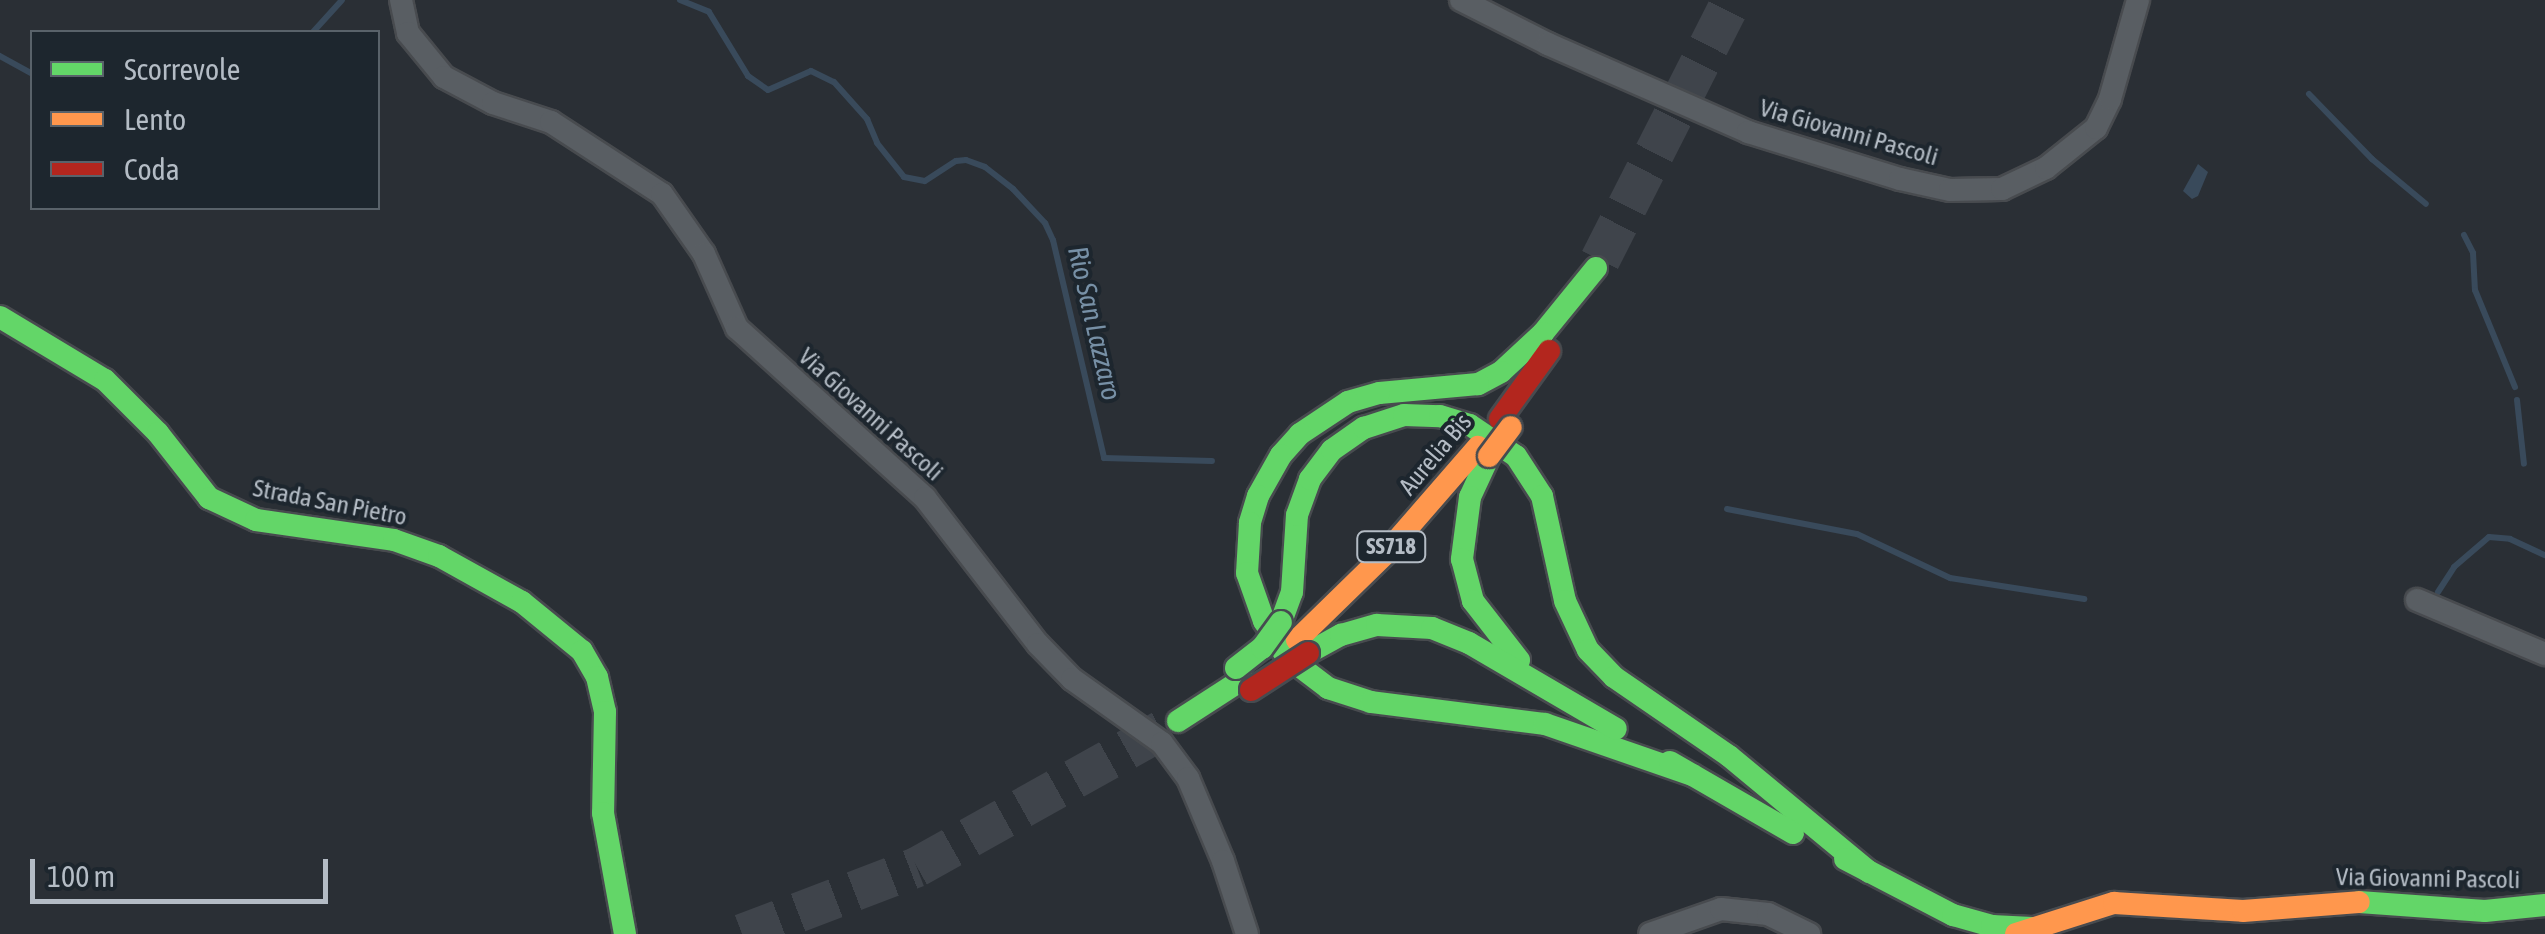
<!DOCTYPE html>
<style>
body{margin:0}
#map{position:relative;width:2545px;height:934px;overflow:hidden;background:#2a2f35;font-family:"Asap Condensed",sans-serif}
div>[style]{position:absolute}
.water>*{inset:0;background:#394a5b}
.stream>*{height:6px;margin:-3px;padding:0 3px;transform-origin:3px;border-radius:3px;background:#394a5b}
.highway-tunnel>*{height:40px;margin-top:-20px;transform-origin:0;background:repeating-linear-gradient(90deg,#3f444b 0 40px,transparent 0 60px)}
.roads{filter:drop-shadow(2px 0 #484b4f) drop-shadow(-2px 0 #484b4f) drop-shadow(0 2px #484b4f) drop-shadow(0 -2px #484b4f)}
.street>*{height:22px;margin:-11px;padding:0 11px;transform-origin:11px;border-radius:11px;background:#595e63}
.fast>*{height:22px;margin:-11px;padding:0 11px;transform-origin:11px;border-radius:11px;background:#63d668}
.slow>*{height:22px;margin:-11px;padding:0 11px;transform-origin:11px;border-radius:11px;background:#ff974d}
.jam>*{height:22px;margin:-11px;padding:0 11px;transform-origin:11px;border-radius:11px;background:#b3261e}
.bridges{filter:drop-shadow(2px 0 #464b50) drop-shadow(-2px 0 #464b50) drop-shadow(0 2px #464b50) drop-shadow(0 -2px #464b50)}
.fast-bridge>*{height:22px;margin:-11px;padding:0 11px;transform-origin:11px;border-radius:11px;background:#63d668}
.slow-bridge>*{height:22px;margin:-11px;padding:0 11px;transform-origin:11px;border-radius:11px;background:#ff974d}
.jam-bridge>*{height:22px;margin:-11px;padding:0 11px;transform-origin:11px;border-radius:11px;background:#b3261e}
span{translate:-50% -50%;white-space:nowrap;text-align:center;line-height:1.15;-webkit-text-stroke:8px #1d262e;paint-order:stroke}
.shield-label span{padding:2px 8px;background:#1d262e;border:2px solid;border-radius:8px;-webkit-text-stroke-width:0}
.shield-label{font-size:22px;color:#b4bcc5;font-weight:700}
.street-label{font-size:25px;color:#b4bcc5}
.water-label{font-size:28px;color:#7790a6;font-style:italic}
.legend{position:absolute;left:30px;top:30px;width:350px;height:180px;box-sizing:border-box;background:#1d262e;border:2px solid #59626a;margin:0;padding:12px 18px;list-style:none;font-size:30px;color:#b4bcc5}
.legend li{display:flex;align-items:center;gap:20px;height:50px}
.legend b{width:50px;border:2px solid #59626a}
.scale{position:absolute;left:30px;top:859px;width:298px;height:45px;box-sizing:border-box;border:5px solid #b4bcc5;border-top:0;padding-left:12px;font-size:30px;line-height:35px;white-space:nowrap;color:#b4bcc5;-webkit-text-stroke:8px #1d262e;paint-order:stroke}
</style>
<div id="map">
<div class="water">
<i style="clip-path:polygon(2198px 164px,2208px 172px,2198px 196px,2192px 199px,2183px 191px)"></i>
</div>
<div class="stream">
<i style="left:680px;top:0;width:31px;rotate:22deg"></i>
<i style="left:709px;top:12px;width:75px;rotate:58.6deg"></i>
<i style="left:748px;top:76px;width:24px;rotate:35deg"></i>
<i style="left:768px;top:90px;width:47px;rotate:-23.8deg"></i>
<i style="left:811px;top:71px;width:25px;rotate:26deg"></i>
<i style="left:834px;top:82px;width:50px;rotate:48.3deg"></i>
<i style="left:867px;top:119px;width:26px;rotate:67deg"></i>
<i style="left:877px;top:143px;width:43px;rotate:51.5deg"></i>
<i style="left:904px;top:177px;width:21px;rotate:11deg"></i>
<i style="left:925px;top:181px;width:37px;rotate:-33deg"></i>
<i style="left:956px;top:161px;width:10px;rotate:-6deg"></i>
<i style="left:966px;top:160px;width:20px;rotate:20deg"></i>
<i style="left:985px;top:167px;width:36px;rotate:38deg"></i>
<i style="left:1013px;top:189px;width:47px;rotate:46.7deg"></i>
<i style="left:1045px;top:223px;width:19px;rotate:65deg"></i>
<i style="left:1053px;top:240px;width:224px;rotate:76.8deg"></i>
<i style="left:1104px;top:458px;width:108px;rotate:1.6deg"></i>
<i style="left:313px;top:32px;width:43px;rotate:-47.8deg"></i>
<i style="left:0;top:56px;width:37px;rotate:29deg"></i>
<i style="left:2309px;top:94px;width:91px;rotate:45.9deg"></i>
<i style="left:2372px;top:159px;width:70px;rotate:39.8deg"></i>
<i style="left:2464px;top:235px;width:20px;rotate:63deg"></i>
<i style="left:2473px;top:253px;width:37px;rotate:87deg"></i>
<i style="left:2475px;top:290px;width:105px;rotate:67.6deg"></i>
<i style="left:2517px;top:400px;width:64px;rotate:83.8deg"></i>
<i style="left:1727px;top:509px;width:132px;rotate:10.9deg"></i>
<i style="left:1857px;top:534px;width:103px;rotate:25.3deg"></i>
<i style="left:1950px;top:578px;width:136px;rotate:8.9deg"></i>
<i style="left:2438px;top:592px;width:30px;rotate:-57deg"></i>
<i style="left:2454px;top:567px;width:46px;rotate:-40.6deg"></i>
<i style="left:2489px;top:537px;width:21px;rotate:5deg"></i>
<i style="left:2510px;top:539px;width:38px;rotate:25deg"></i>
</div>
<div class="highway-tunnel">
<i style="left:1600px;top:260px;width:292px;rotate:-63.1deg"></i>
<i style="left:742px;top:934px;width:187px;rotate:-20.9deg"></i>
<i style="left:917px;top:867px;width:299px;rotate:-29.2deg"></i>
</div>
<div class="roads">
<div class="street">
<i style="left:401px;top:0;width:34px;rotate:78deg"></i>
<i style="left:408px;top:33px;width:57px;rotate:50.7deg"></i>
<i style="left:444px;top:77px;width:55px;rotate:28deg"></i>
<i style="left:493px;top:103px;width:61px;rotate:18.1deg"></i>
<i style="left:551px;top:122px;width:132px;rotate:33deg"></i>
<i style="left:662px;top:194px;width:73px;rotate:55deg"></i>
<i style="left:704px;top:254px;width:81px;rotate:66deg"></i>
<i style="left:737px;top:328px;width:253px;rotate:42.1deg"></i>
<i style="left:925px;top:498px;width:185px;rotate:52.3deg"></i>
<i style="left:1038px;top:644px;width:49px;rotate:45.8deg"></i>
<i style="left:1072px;top:679px;width:110px;rotate:35.4deg"></i>
<i style="left:1162px;top:743px;width:44px;rotate:53.4deg"></i>
<i style="left:1188px;top:778px;width:90px;rotate:67.1deg"></i>
<i style="left:1223px;top:861px;width:77px;rotate:71.8deg"></i>
<i style="left:1461px;top:0;width:97px;rotate:26.8deg"></i>
<i style="left:1548px;top:44px;width:219px;rotate:23.7deg"></i>
<i style="left:1748px;top:132px;width:159px;rotate:17.2deg"></i>
<i style="left:1900px;top:179px;width:51px;rotate:12.4deg"></i>
<i style="left:1950px;top:190px;width:52px;rotate:-1.1deg"></i>
<i style="left:2002px;top:189px;width:49px;rotate:-25.5deg"></i>
<i style="left:2046px;top:168px;width:64px;rotate:-38.7deg"></i>
<i style="left:2096px;top:128px;width:32px;rotate:-64deg"></i>
<i style="left:2110px;top:99px;width:103px;rotate:-74.2deg"></i>
<i style="left:2417px;top:600px;width:139px;rotate:22.9deg"></i>
<i style="left:1650px;top:934px;width:75px;rotate:-19.4deg"></i>
<i style="left:1721px;top:909px;width:47px;rotate:6.1deg"></i>
<i style="left:1768px;top:914px;width:46px;rotate:26deg"></i>
</div>
<div class="fast">
<i style="left:1596px;top:268px;width:84px;rotate:129.2deg"></i>
<i style="left:1543px;top:333px;width:57px;rotate:137.1deg"></i>
<i style="left:1501px;top:372px;width:26px;rotate:152deg"></i>
<i style="left:1478px;top:384px;width:99px;rotate:174.8deg"></i>
<i style="left:1379px;top:393px;width:32px;rotate:164deg"></i>
<i style="left:1348px;top:402px;width:58px;rotate:146.3deg"></i>
<i style="left:1300px;top:434px;width:28px;rotate:132deg"></i>
<i style="left:1281px;top:455px;width:47px;rotate:119.3deg"></i>
<i style="left:1258px;top:496px;width:28px;rotate:107deg"></i>
<i style="left:1250px;top:523px;width:50px;rotate:93.4deg"></i>
<i style="left:1247px;top:573px;width:51px;rotate:70.5deg"></i>
<i style="left:1264px;top:621px;width:41px;rotate:57.8deg"></i>
<i style="left:1286px;top:656px;width:53px;rotate:37.3deg"></i>
<i style="left:1328px;top:688px;width:45px;rotate:18deg"></i>
<i style="left:1371px;top:702px;width:175px;rotate:7.2deg"></i>
<i style="left:1545px;top:724px;width:156px;rotate:19.1deg"></i>
<i style="left:0;top:317px;width:122px;rotate:31deg"></i>
<i style="left:105px;top:380px;width:75px;rotate:45deg"></i>
<i style="left:158px;top:433px;width:83px;rotate:51.9deg"></i>
<i style="left:209px;top:498px;width:52px;rotate:25.1deg"></i>
<i style="left:256px;top:520px;width:139px;rotate:8.2deg"></i>
<i style="left:394px;top:540px;width:48px;rotate:19.6deg"></i>
<i style="left:439px;top:556px;width:95px;rotate:29deg"></i>
<i style="left:522px;top:602px;width:77px;rotate:39.2deg"></i>
<i style="left:582px;top:651px;width:30px;rotate:60deg"></i>
<i style="left:597px;top:677px;width:36px;rotate:77deg"></i>
<i style="left:605px;top:712px;width:101px;rotate:91.1deg"></i>
<i style="left:603px;top:813px;width:123px;rotate:79.7deg"></i>
<i style="left:1489px;top:456px;width:45px;rotate:114.9deg"></i>
<i style="left:1470px;top:497px;width:63px;rotate:97.4deg"></i>
<i style="left:1462px;top:559px;width:43px;rotate:75.3deg"></i>
<i style="left:1473px;top:601px;width:75px;rotate:52.1deg"></i>
<i style="left:1281px;top:622px;width:32px;rotate:-70deg"></i>
<i style="left:1292px;top:592px;width:77px;rotate:-86.3deg"></i>
<i style="left:1297px;top:515px;width:38px;rotate:-70deg"></i>
<i style="left:1310px;top:479px;width:36px;rotate:-53deg"></i>
<i style="left:1332px;top:450px;width:39px;rotate:-35deg"></i>
<i style="left:1364px;top:428px;width:42px;rotate:-18deg"></i>
<i style="left:1404px;top:415px;width:36px;rotate:2deg"></i>
<i style="left:1440px;top:416px;width:31px;rotate:17deg"></i>
<i style="left:1470px;top:425px;width:55px;rotate:34deg"></i>
<i style="left:1516px;top:456px;width:48px;rotate:57deg"></i>
<i style="left:1542px;top:496px;width:107px;rotate:77.6deg"></i>
<i style="left:1565px;top:601px;width:54px;rotate:64.9deg"></i>
<i style="left:1588px;top:650px;width:37px;rotate:46deg"></i>
<i style="left:1614px;top:677px;width:140px;rotate:34.5deg"></i>
<i style="left:1729px;top:756px;width:182px;rotate:39.6deg"></i>
<i style="left:1308px;top:653px;width:38px;rotate:-29deg"></i>
<i style="left:1341px;top:635px;width:37px;rotate:-16deg"></i>
<i style="left:1377px;top:625px;width:55px;rotate:3.1deg"></i>
<i style="left:1432px;top:628px;width:40px;rotate:22deg"></i>
<i style="left:1469px;top:643px;width:170px;rotate:30.3deg"></i>
<i style="left:1178px;top:721px;width:77px;rotate:-32.9deg"></i>
<i style="left:1670px;top:762px;width:142px;rotate:30deg"></i>
<i style="left:1845px;top:859px;width:122px;rotate:27.4deg"></i>
<i style="left:1953px;top:915px;width:41px;rotate:15.8deg"></i>
<i style="left:1992px;top:926px;width:40px;rotate:2.9deg"></i>
<i style="left:2359px;top:902px;width:126px;rotate:4.1deg"></i>
<i style="left:2485px;top:911px;width:60px;rotate:-5.7deg"></i>
</div>
<div class="slow">
<i style="left:1297px;top:640px;width:123px;rotate:-44.3deg"></i>
<i style="left:1385px;top:554px;width:142px;rotate:-49deg"></i>
<i style="left:2016px;top:934px;width:103px;rotate:-17.6deg"></i>
<i style="left:2114px;top:903px;width:129px;rotate:3.5deg"></i>
<i style="left:2243px;top:911px;width:116px;rotate:-4.4deg"></i>
</div>
<div class="jam">
<i style="left:1500px;top:419px;width:84px;rotate:-54.2deg"></i>
</div>
</div>
<div class="bridges">
<div class="fast-bridge">
<i style="left:1236px;top:668px;width:33px;rotate:-38deg"></i>
<i style="left:1262px;top:648px;width:32px;rotate:-54deg"></i>
</div>
<div class="slow-bridge">
<i style="left:1489px;top:456px;width:36px;rotate:-53deg"></i>
</div>
<div class="jam-bridge">
<i style="left:1251px;top:690px;width:68px;rotate:-33deg"></i>
</div>
</div>
<div class="shield-label">
<span style="left:1391px;top:547px">SS718</span>
</div>
<div class="street-label">
<span style="left:1849px;top:132px;rotate:16deg">Via Giovanni Pascoli</span>
<span style="left:871px;top:414px;rotate:42deg">Via Giovanni Pascoli</span>
<span style="left:1435px;top:454px;rotate:-50deg">Aurelia Bis</span>
<span style="left:330px;top:502px;rotate:11deg">Strada San Pietro</span>
<span style="left:2428px;top:878px;rotate:1deg">Via Giovanni Pascoli</span>
</div>
<div class="water-label">
<span style="left:1095px;top:323px;rotate:77deg">Rio San Lazzaro</span>
</div>
<ul class="legend">
<li><b style="height:12px;background:#63d668"></b>Scorrevole</li>
<li><b style="height:12px;background:#ff974d"></b>Lento</li>
<li><b style="height:12px;background:#b3261e"></b>Coda</li>
</ul>
<div class="scale">100 m</div>
</div>
